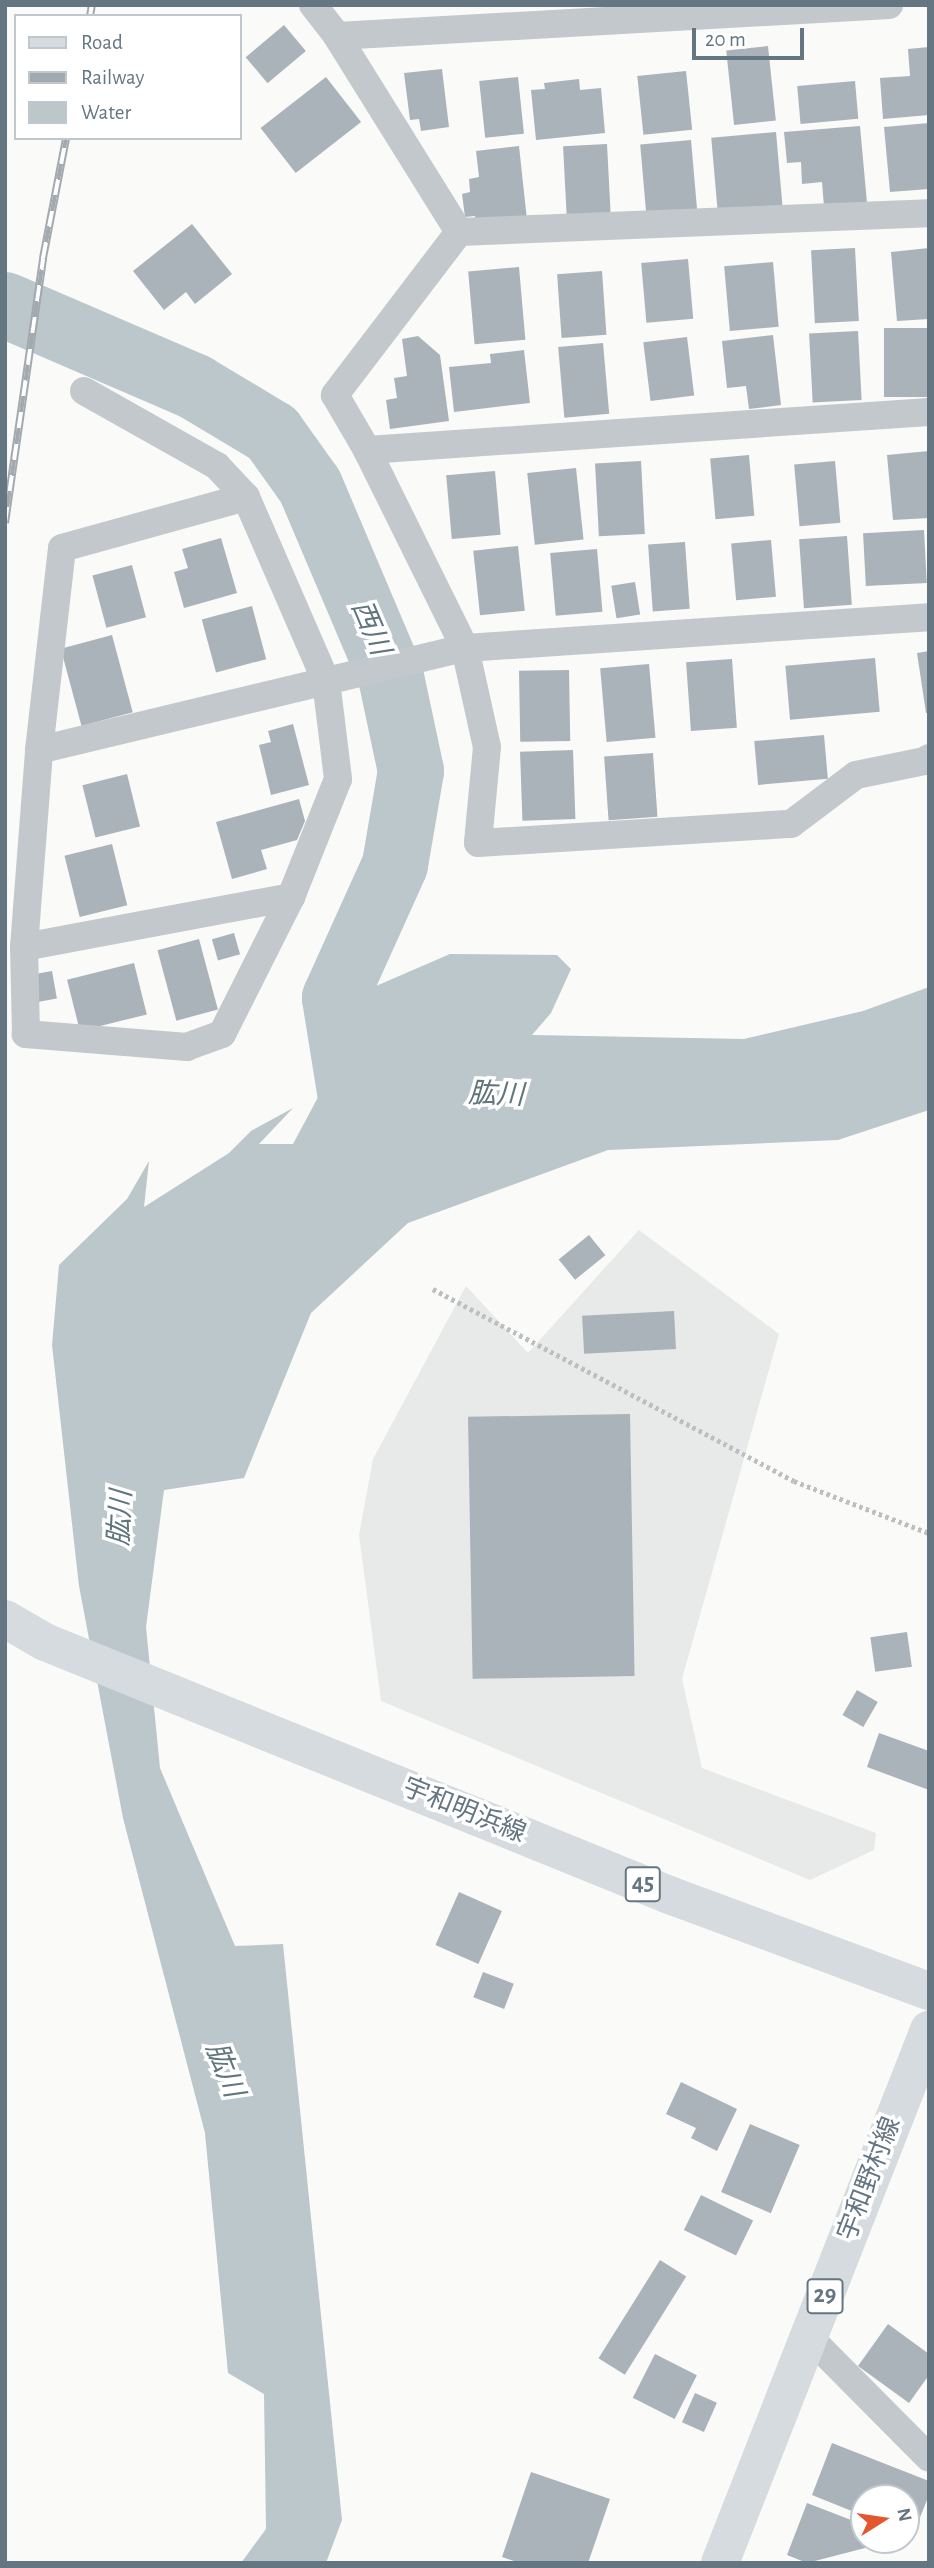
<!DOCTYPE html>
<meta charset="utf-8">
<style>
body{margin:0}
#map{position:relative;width:934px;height:2568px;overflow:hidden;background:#fafaf8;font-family:"Alegreya Sans","Noto Sans JP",sans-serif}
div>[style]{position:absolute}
.built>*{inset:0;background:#e8e9e9}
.water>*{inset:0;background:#bbc7cb}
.river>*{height:66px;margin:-33px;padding:0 33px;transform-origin:33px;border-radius:33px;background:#bbc7cb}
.building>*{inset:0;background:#aab3b9;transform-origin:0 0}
.path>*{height:4.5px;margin-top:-2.25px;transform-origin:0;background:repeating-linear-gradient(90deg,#bbbfc2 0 3.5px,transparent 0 7px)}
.minor>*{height:28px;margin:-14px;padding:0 14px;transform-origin:14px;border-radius:14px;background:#c3c8cc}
.primary>*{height:38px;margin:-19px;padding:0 19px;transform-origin:19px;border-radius:19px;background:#d6dbdf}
.rail>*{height:8px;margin-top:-4px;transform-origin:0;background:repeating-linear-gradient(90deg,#fff 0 16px,#a2aab0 0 32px);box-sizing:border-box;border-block:2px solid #a2aab0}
span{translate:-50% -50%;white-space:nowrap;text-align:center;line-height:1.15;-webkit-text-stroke:7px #fff;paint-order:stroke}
.shield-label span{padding:2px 5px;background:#fff;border:2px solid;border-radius:5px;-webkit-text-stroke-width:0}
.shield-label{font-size:24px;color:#657683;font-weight:700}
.street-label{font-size:26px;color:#657683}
.water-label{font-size:28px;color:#60757c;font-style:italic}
.frame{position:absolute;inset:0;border:7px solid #657683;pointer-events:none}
.legend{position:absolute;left:14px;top:14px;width:228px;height:126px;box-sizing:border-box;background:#fff;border:2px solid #c1c8cd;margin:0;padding:9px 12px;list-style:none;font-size:21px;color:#657683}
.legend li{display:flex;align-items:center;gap:14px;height:35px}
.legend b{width:35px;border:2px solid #c1c8cd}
.north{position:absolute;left:850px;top:2484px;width:70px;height:70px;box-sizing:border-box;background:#fff;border:2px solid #c1c8cd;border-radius:50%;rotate:78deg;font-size:19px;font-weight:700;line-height:28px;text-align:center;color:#657683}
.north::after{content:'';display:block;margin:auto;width:24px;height:32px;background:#e4572e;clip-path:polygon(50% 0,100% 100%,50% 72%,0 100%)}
.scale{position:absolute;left:692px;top:28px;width:112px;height:32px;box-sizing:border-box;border:4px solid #657683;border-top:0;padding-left:9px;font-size:21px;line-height:24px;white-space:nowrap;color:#657683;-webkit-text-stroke:5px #fff;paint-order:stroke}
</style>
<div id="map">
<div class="built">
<i style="clip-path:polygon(639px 1230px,779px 1334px,682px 1679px,702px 1768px,876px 1833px,874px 1850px,810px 1880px,381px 1701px,359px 1535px,373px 1459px,466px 1286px,528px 1353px)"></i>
</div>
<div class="water">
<i style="clip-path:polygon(450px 954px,557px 955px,571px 969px,551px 1013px,532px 1035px,744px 1039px,863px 1011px,929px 987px,929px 1110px,838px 1140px,608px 1150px,408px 1223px,311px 1313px,244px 1478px,164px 1490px,146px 1627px,160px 1768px,235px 1946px,283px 1944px,342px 2520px,326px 2563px,241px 2563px,266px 2529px,264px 2394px,228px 2373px,205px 2133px,123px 1818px,79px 1586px,52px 1345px,59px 1265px,127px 1199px,149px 1161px,144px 1207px,229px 1153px,251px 1131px,293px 1108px,259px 1144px,293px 1144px,331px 1073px,328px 1028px,376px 986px)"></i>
</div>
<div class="river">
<i style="left:5px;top:305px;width:207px;rotate:23.3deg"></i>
<i style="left:195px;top:387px;width:90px;rotate:30.9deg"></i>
<i style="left:272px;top:433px;width:65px;rotate:54.4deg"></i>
<i style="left:310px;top:486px;width:207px;rotate:67deg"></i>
<i style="left:391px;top:677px;width:96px;rotate:78deg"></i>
<i style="left:411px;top:771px;width:95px;rotate:99.7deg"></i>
<i style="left:395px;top:865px;width:146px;rotate:114.3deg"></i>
<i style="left:335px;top:998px;width:113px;rotate:80.9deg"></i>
</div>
<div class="building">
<i style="left:284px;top:25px;width:34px;height:50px;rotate:50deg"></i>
<i style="left:768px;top:46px;width:75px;height:42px;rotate:84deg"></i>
<i style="clip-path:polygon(929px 47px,929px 115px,883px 119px,880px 78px,910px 76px,908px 49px)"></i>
<i style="clip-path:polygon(442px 69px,449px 127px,421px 131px,419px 119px,410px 120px,404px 73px)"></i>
<i style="left:686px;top:71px;width:59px;height:49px;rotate:84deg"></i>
<i style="left:326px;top:77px;width:57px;height:83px;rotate:52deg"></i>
<i style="left:518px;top:77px;width:57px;height:39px;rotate:84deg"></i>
<i style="clip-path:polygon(579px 79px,580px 90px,601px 88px,605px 133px,536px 140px,531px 90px,545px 89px,544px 83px)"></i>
<i style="left:855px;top:81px;width:38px;height:58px;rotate:85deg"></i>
<i style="clip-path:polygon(929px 123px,929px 189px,890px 192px,884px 127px)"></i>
<i style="clip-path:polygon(860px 126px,867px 203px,824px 207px,822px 182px,802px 184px,801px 162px,787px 163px,784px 132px)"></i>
<i style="left:776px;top:132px;width:75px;height:65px;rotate:85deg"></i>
<i style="left:691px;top:140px;width:70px;height:51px;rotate:85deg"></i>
<i style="left:607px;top:144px;width:73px;height:44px;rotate:87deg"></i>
<i style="clip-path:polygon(519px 146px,527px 220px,476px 225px,475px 216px,465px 217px,462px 194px,470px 192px,469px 179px,479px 177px,476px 151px)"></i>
<i style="clip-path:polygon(192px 224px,232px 274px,195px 304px,186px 292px,164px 310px,133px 271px)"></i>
<i style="left:855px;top:248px;width:73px;height:44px;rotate:87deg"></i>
<i style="clip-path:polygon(929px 248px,929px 319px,897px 321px,891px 252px)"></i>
<i style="left:688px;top:259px;width:60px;height:47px;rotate:85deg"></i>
<i style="left:773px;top:262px;width:65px;height:49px;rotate:85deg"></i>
<i style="left:519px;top:267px;width:73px;height:51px;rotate:85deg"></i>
<i style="left:602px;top:271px;width:64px;height:45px;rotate:86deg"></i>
<i style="left:929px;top:328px;width:69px;height:45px;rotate:90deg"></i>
<i style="left:858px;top:331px;width:69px;height:49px;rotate:87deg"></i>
<i style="clip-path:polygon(773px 335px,781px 405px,749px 409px,746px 386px,727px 388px,722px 341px)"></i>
<i style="clip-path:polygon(418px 336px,440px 355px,449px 421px,390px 429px,386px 400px,397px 398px,394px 378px,407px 376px,402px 339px)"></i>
<i style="left:687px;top:337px;width:59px;height:44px;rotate:83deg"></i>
<i style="left:603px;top:343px;width:71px;height:45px;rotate:85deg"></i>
<i style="clip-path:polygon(524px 350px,530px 403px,454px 412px,449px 367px,491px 363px,490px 354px)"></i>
<i style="clip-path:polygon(929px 451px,929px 518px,893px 520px,887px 455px)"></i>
<i style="left:749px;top:455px;width:61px;height:39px;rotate:85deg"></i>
<i style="left:641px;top:461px;width:73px;height:46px;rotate:87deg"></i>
<i style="left:835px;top:461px;width:62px;height:41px;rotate:85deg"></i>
<i style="left:576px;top:468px;width:72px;height:49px;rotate:84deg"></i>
<i style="left:495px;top:471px;width:64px;height:49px;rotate:85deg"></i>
<i style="left:924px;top:530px;width:53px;height:61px;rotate:87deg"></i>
<i style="left:847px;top:536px;width:69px;height:48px;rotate:86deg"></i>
<i style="clip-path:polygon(221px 538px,237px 593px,184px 608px,174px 572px,188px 568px,182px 549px)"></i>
<i style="left:771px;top:540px;width:57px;height:40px;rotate:85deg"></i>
<i style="left:685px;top:542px;width:67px;height:37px;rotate:86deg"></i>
<i style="left:518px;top:546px;width:65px;height:45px;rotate:84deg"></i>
<i style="left:597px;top:549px;width:63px;height:47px;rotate:85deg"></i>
<i style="left:132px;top:565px;width:54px;height:41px;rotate:75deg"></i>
<i style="left:635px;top:582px;width:33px;height:24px;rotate:81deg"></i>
<i style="left:252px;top:606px;width:55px;height:52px;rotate:75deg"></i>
<i style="left:112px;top:635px;width:80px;height:53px;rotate:75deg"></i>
<i style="clip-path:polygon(929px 651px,929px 713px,926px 713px,917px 653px)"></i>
<i style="left:875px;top:658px;width:54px;height:90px;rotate:85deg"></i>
<i style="left:732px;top:659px;width:69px;height:46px;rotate:86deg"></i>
<i style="left:649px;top:664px;width:74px;height:49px;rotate:85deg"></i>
<i style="left:569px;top:670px;width:71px;height:50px;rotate:89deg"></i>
<i style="clip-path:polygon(293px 724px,309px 785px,271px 795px,259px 745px,271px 742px,268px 731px)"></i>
<i style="left:824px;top:735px;width:44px;height:70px;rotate:85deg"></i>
<i style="left:573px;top:750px;width:69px;height:53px;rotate:88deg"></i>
<i style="left:653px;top:753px;width:64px;height:49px;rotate:86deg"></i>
<i style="left:127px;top:774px;width:54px;height:46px;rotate:76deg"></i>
<i style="clip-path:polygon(299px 799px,305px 821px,297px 840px,261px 850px,267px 869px,232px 879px,216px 822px)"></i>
<i style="left:112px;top:844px;width:63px;height:49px;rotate:76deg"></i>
<i style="left:234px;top:933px;width:22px;height:23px;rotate:74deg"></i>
<i style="left:199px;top:939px;width:73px;height:43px;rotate:75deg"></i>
<i style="left:134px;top:963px;width:53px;height:69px;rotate:76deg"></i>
<i style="left:52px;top:971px;width:28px;height:21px;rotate:80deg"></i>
<i style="left:589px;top:1235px;width:26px;height:39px;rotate:51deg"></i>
<i style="left:674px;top:1311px;width:38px;height:92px;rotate:87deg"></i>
<i style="left:630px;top:1414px;width:262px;height:162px;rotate:89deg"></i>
<i style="left:907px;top:1632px;width:35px;height:37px;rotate:82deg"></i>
<i style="left:857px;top:1690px;width:24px;height:29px;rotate:30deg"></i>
<i style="clip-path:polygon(879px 1733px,929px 1751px,929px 1790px,867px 1767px)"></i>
<i style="left:459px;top:1892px;width:47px;height:58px;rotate:24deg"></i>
<i style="left:483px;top:1972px;width:33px;height:27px;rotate:21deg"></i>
<i style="clip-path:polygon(681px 2082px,737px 2109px,717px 2151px,691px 2138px,696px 2128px,666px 2114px)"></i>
<i style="left:750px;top:2124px;width:54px;height:74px;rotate:23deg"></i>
<i style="left:701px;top:2195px;width:58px;height:39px;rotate:26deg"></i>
<i style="left:660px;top:2260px;width:31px;height:116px;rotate:32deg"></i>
<i style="clip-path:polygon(888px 2324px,929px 2354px,929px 2375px,909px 2403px,858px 2366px)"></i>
<i style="left:655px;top:2354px;width:47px;height:49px;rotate:27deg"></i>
<i style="left:695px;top:2393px;width:24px;height:32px;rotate:24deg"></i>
<i style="clip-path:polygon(832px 2443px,929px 2481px,929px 2495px,913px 2535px,906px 2532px,906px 2498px,864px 2498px,864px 2516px,812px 2495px)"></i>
<i style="clip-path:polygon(531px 2472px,610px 2499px,588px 2563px,520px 2563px,502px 2557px)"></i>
<i style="clip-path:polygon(807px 2503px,864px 2525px,864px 2540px,868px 2540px,865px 2548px,807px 2563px,787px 2555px)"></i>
</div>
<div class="path">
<i style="left:433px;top:1289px;width:409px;rotate:28deg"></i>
<i style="left:794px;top:1481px;width:145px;rotate:21.1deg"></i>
</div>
<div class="minor">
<i style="left:313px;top:5px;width:39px;rotate:52deg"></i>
<i style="left:337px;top:36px;width:231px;rotate:58.1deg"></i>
<i style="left:459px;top:232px;width:205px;rotate:127.3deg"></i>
<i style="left:335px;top:395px;width:64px;rotate:59.8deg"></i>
<i style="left:367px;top:450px;width:221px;rotate:63.7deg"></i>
<i style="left:465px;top:648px;width:101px;rotate:77.5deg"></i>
<i style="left:487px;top:747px;width:96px;rotate:95.4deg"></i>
<i style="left:478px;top:843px;width:314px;rotate:-3.5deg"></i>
<i style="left:791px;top:824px;width:81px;rotate:-37deg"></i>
<i style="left:856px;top:775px;width:70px;rotate:-11.5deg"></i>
<i style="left:925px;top:761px;width:5px;rotate:-37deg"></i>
<i style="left:337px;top:36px;width:553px;rotate:-3.21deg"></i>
<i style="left:459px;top:232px;width:470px;rotate:-2.3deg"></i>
<i style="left:84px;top:391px;width:153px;rotate:29.4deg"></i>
<i style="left:217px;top:466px;width:42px;rotate:46.9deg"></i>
<i style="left:246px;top:497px;width:201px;rotate:66.5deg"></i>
<i style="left:326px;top:681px;width:99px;rotate:83deg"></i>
<i style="left:338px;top:779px;width:127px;rotate:111.7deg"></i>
<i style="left:291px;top:897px;width:153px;rotate:116.7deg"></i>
<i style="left:222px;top:1034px;width:37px;rotate:160deg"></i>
<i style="left:187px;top:1047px;width:162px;rotate:-175.4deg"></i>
<i style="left:26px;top:1034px;width:87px;rotate:-91.3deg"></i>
<i style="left:24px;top:947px;width:198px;rotate:-85.6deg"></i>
<i style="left:39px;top:750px;width:203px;rotate:-83.5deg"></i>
<i style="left:62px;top:548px;width:191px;rotate:-15.5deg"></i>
<i style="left:367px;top:450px;width:563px;rotate:-3.87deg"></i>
<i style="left:39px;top:750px;width:438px;rotate:-13.5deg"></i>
<i style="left:465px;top:648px;width:465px;rotate:-3.8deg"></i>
<i style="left:24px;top:947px;width:272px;rotate:-10.6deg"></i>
<i style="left:809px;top:2337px;width:170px;rotate:45.2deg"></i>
</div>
<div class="primary">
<i style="left:5px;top:1619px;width:46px;rotate:29.9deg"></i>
<i style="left:45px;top:1642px;width:676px;rotate:22.05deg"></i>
<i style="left:672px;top:1896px;width:274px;rotate:20.3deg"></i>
<i style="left:720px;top:2563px;width:573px;rotate:-68.59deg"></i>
</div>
<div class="rail">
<i style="left:90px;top:16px;width:11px;rotate:-80deg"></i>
<i style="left:5px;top:523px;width:268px;rotate:-81.8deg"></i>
<i style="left:43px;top:258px;width:122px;rotate:-79.1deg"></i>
</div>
<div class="shield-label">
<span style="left:643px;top:1884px">45</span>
<span style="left:825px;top:2296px">29</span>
</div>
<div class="street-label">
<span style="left:464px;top:1811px;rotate:22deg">宇和明浜線</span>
<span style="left:870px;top:2179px;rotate:-69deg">宇和野村線</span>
</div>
<div class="water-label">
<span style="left:370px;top:628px;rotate:67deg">西川</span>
<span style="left:496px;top:1095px;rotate:2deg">肱川</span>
<span style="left:121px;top:1518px;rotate:-87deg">肱川</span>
<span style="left:224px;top:2070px;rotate:68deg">肱川</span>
</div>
<div class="frame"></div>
<ul class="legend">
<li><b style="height:9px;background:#d6dbdf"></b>Road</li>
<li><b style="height:9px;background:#a2aab0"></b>Railway</li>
<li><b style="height:19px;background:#bbc7cb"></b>Water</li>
</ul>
<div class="north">N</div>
<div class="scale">20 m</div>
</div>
